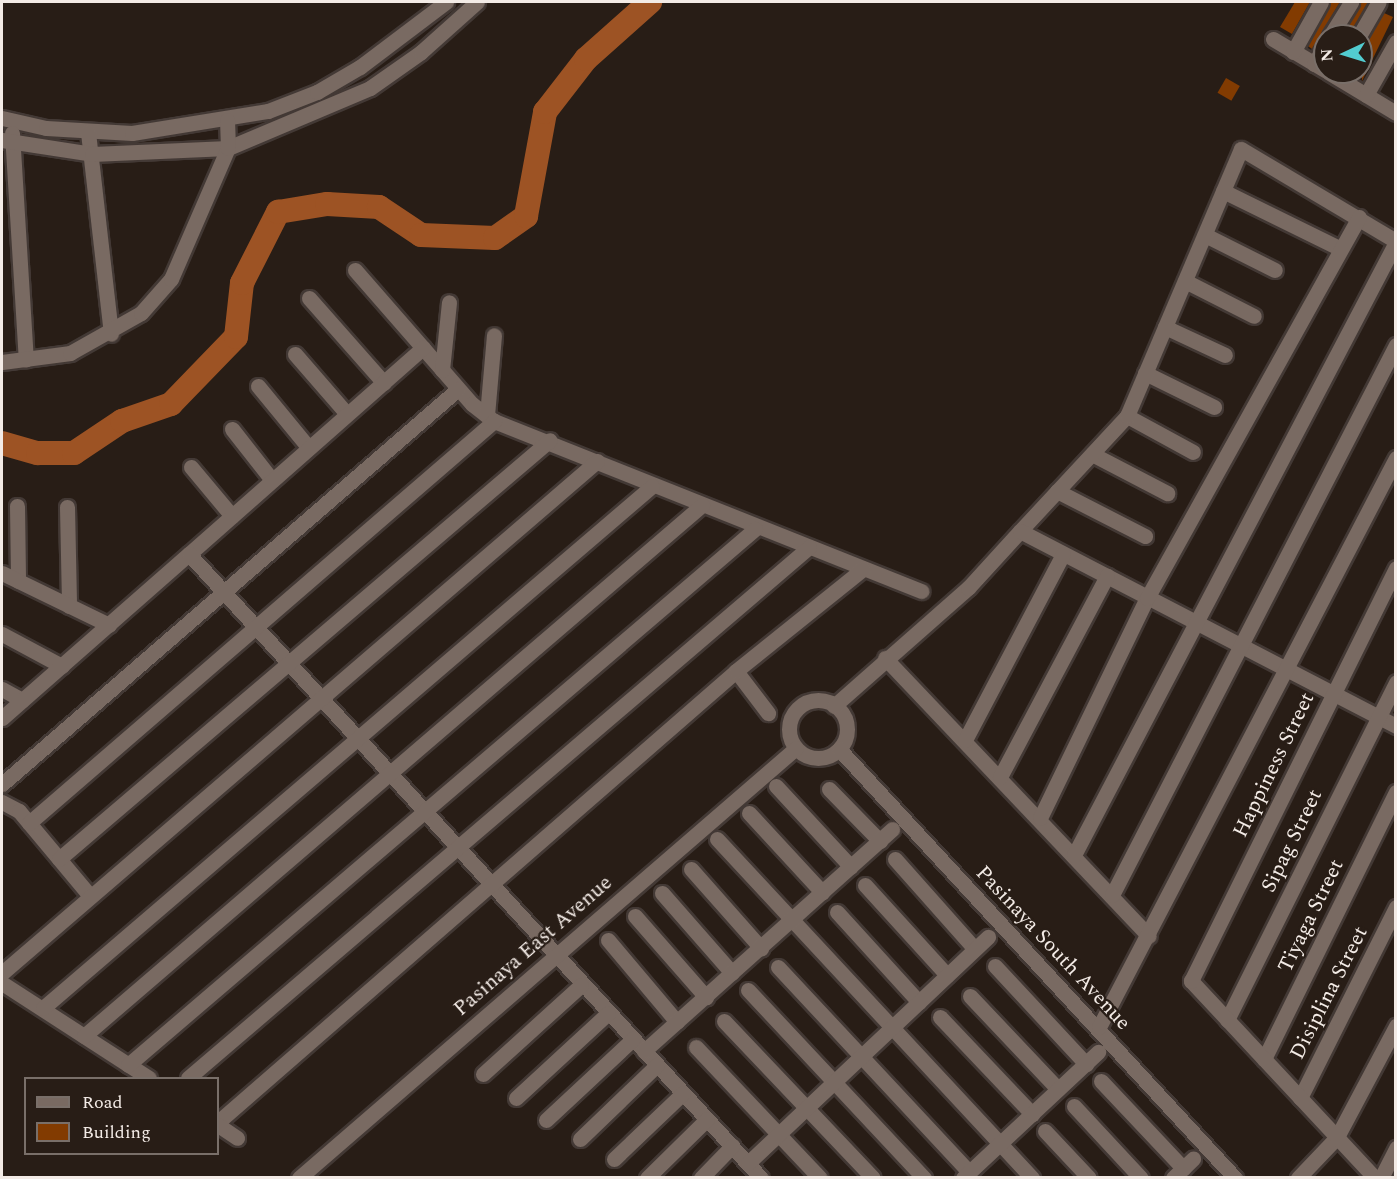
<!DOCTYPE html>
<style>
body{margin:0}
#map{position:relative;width:1397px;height:1179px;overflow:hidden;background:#281d16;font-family:Spectral,serif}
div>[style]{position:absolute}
.river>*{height:24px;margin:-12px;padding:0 12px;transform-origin:12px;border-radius:12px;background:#9d5324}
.building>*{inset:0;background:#823b01;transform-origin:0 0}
.roads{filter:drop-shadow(2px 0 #433935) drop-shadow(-2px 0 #433935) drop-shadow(0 2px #433935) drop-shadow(0 -2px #433935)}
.minor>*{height:15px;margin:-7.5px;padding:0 7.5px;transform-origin:7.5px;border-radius:7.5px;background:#796a62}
.minor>.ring{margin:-7.5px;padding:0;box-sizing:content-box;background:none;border:15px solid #796a62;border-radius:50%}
span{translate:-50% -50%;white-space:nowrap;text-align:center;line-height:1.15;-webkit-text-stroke:4.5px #281d16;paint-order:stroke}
.street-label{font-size:21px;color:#f3ebe6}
.frame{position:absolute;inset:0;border:3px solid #f3ebe6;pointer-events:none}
.legend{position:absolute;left:24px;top:1077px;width:195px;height:78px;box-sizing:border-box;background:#281d16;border:2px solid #796f69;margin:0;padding:8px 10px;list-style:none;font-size:18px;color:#f3ebe6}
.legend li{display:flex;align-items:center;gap:12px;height:30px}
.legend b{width:30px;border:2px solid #796f69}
.north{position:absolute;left:1313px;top:24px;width:60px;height:60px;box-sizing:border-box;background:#281d16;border:2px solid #796f69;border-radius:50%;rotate:266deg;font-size:16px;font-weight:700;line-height:24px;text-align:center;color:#f3ebe6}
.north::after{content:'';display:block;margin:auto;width:21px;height:27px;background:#52ccd0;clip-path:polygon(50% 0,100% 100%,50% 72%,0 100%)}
</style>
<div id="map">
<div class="river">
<i style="left:2px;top:443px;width:37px;rotate:16deg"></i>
<i style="left:38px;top:453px;width:36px"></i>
<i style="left:74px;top:453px;width:58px;rotate:-33.7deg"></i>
<i style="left:122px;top:421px;width:52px;rotate:-19.1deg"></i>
<i style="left:171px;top:404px;width:93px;rotate:-45.9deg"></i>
<i style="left:236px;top:337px;width:54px;rotate:-83.7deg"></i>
<i style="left:242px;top:283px;width:80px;rotate:-63.1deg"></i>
<i style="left:278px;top:212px;width:50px;rotate:-9.3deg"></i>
<i style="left:327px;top:204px;width:52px;rotate:3.3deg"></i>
<i style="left:379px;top:207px;width:50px;rotate:33.7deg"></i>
<i style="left:421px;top:235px;width:74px;rotate:2.3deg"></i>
<i style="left:495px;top:238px;width:38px;rotate:-35deg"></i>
<i style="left:526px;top:216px;width:106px;rotate:-79.6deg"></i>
<i style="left:545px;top:112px;width:67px;rotate:-52.3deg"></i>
<i style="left:586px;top:59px;width:86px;rotate:-41.7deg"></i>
</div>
<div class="building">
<i style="clip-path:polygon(1295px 2px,1310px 2px,1292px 34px,1280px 27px)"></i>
<i style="clip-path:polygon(1331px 2px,1340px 2px,1312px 49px,1308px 46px)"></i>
<i style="clip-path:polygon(1361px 2px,1368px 2px,1349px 36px,1341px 36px)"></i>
<i style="clip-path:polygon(1384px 13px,1393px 17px,1362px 81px,1361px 45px)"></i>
<i style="left:1226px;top:78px;width:16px;height:17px;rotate:30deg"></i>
</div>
<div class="roads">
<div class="minor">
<i style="left:1330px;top:36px;width:40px;rotate:-58deg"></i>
<i style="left:1359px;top:36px;width:39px;rotate:-60deg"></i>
<i style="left:1273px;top:39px;width:61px;rotate:30.8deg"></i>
<i style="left:1293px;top:52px;width:57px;rotate:-60.8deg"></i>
<i style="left:1314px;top:64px;width:22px;rotate:-60deg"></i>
<i style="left:1328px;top:72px;width:79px;rotate:31.1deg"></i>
<i style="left:1366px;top:95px;width:61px;rotate:-60.5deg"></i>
<i style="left:2px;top:118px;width:45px;rotate:12.8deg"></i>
<i style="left:46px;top:128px;width:86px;rotate:3.3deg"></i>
<i style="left:132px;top:133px;width:138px;rotate:-9.2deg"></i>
<i style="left:268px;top:111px;width:53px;rotate:-21.2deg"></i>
<i style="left:317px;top:92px;width:50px;rotate:-30.2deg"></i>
<i style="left:360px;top:67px;width:108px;rotate:-37.1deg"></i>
<i style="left:88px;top:132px;width:203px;rotate:83.5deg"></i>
<i style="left:12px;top:133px;width:227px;rotate:86.5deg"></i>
<i style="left:2px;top:140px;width:91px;rotate:8.8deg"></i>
<i style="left:92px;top:154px;width:136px;rotate:-2.5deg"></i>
<i style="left:228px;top:148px;width:154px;rotate:-22.9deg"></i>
<i style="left:370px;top:88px;width:62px;rotate:-35.2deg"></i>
<i style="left:421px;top:52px;width:75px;rotate:-41.8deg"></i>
<i style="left:1223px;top:191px;width:131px;rotate:26.2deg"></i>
<i style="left:1205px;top:235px;width:78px;rotate:26.6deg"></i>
<i style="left:355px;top:270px;width:178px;rotate:48.9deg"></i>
<i style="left:472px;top:404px;width:28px;rotate:38deg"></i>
<i style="left:494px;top:421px;width:460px;rotate:21.7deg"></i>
<i style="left:1185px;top:281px;width:77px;rotate:26.9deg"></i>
<i style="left:309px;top:298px;width:113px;rotate:48.6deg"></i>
<i style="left:1165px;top:327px;width:66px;rotate:25deg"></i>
<i style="left:295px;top:354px;width:79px;rotate:49.1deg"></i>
<i style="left:2px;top:362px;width:69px;rotate:-7.5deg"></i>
<i style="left:70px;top:353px;width:81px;rotate:-29.4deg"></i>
<i style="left:141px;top:313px;width:45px;rotate:-48.6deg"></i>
<i style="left:171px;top:279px;width:143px;rotate:-66.5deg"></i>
<i style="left:228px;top:148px;width:28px;rotate:-92deg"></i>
<i style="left:442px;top:370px;width:68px;rotate:-84.1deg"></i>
<i style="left:1145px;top:373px;width:77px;rotate:26.2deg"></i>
<i style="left:258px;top:386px;width:80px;rotate:50.6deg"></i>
<i style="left:487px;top:415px;width:80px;rotate:-85deg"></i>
<i style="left:1127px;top:416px;width:75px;rotate:28.6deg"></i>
<i style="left:232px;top:429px;width:65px;rotate:51.9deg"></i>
<i style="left:1092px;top:454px;width:85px;rotate:27.5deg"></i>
<i style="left:191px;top:467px;width:64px;rotate:50.1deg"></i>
<i style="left:1057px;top:491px;width:99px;rotate:27.1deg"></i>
<i style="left:17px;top:506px;width:75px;rotate:89.2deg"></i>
<i style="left:67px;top:507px;width:99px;rotate:88.8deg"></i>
<i style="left:1020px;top:531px;width:157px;rotate:-47.1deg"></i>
<i style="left:1127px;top:416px;width:290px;rotate:-66.9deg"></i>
<i style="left:1241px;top:149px;width:180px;rotate:30.7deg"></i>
<i style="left:189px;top:554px;width:312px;rotate:-41.4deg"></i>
<i style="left:2px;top:573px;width:119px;rotate:25.9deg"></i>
<i style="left:2px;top:634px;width:68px;rotate:28.1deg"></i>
<i style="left:885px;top:658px;width:383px;rotate:46.5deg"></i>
<i style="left:736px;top:671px;width:53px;rotate:52.7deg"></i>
<i style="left:2px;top:689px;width:23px;rotate:29deg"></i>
<i class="ring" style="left:789px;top:700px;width:43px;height:43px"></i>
<i style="left:834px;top:706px;width:179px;rotate:-41.4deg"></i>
<i style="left:968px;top:588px;width:77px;rotate:-47.6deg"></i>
<i style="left:1020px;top:531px;width:424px;rotate:27.4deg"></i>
<i style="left:2px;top:718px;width:249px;rotate:-41.3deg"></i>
<i style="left:189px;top:554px;width:846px;rotate:47.49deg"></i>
<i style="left:965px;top:740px;width:210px;rotate:-62.2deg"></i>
<i style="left:839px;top:749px;width:584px;rotate:47.29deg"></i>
<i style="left:1000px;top:777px;width:228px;rotate:-62deg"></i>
<i style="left:2px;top:784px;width:603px;rotate:-40.9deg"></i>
<i style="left:776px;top:786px;width:110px;rotate:47.2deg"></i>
<i style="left:829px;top:789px;width:73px;rotate:45.6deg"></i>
<i style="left:2px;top:802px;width:19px;rotate:28deg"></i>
<i style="left:19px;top:811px;width:111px;rotate:50.1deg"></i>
<i style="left:749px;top:813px;width:108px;rotate:47.3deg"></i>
<i style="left:1040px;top:818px;width:245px;rotate:-64.1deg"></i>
<i style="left:1147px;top:598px;width:436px;rotate:-60.9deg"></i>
<i style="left:29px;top:823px;width:615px;rotate:-40.84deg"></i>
<i style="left:717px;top:839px;width:463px;rotate:47.1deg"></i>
<i style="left:1074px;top:855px;width:692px;rotate:-62.29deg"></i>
<i style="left:59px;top:859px;width:645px;rotate:-40.48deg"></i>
<i style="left:895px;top:859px;width:120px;rotate:48.4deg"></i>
<i style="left:691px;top:869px;width:106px;rotate:48.5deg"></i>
<i style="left:865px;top:885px;width:122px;rotate:47.7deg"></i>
<i style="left:662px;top:893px;width:106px;rotate:48.8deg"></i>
<i style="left:1112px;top:895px;width:619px;rotate:-62.69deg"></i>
<i style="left:837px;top:912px;width:122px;rotate:47.7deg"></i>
<i style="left:635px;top:916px;width:108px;rotate:48.8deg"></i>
<i style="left:608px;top:940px;width:107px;rotate:49.9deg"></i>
<i style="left:995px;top:966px;width:134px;rotate:47.1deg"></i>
<i style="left:778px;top:967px;width:280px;rotate:47deg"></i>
<i style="left:2px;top:973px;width:785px;rotate:-40.71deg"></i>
<i style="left:2px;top:983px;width:175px;rotate:32.9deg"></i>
<i style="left:748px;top:990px;width:258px;rotate:46.9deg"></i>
<i style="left:970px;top:996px;width:128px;rotate:46.6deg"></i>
<i style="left:43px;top:1008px;width:802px;rotate:-40.6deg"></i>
<i style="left:940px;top:1017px;width:134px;rotate:46.5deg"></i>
<i style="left:1227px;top:1020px;width:378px;rotate:-63.4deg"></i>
<i style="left:724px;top:1021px;width:216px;rotate:46.5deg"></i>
<i style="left:1099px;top:1027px;width:642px;rotate:-62.44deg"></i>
<i style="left:84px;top:1036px;width:815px;rotate:-40.67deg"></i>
<i style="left:696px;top:1047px;width:180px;rotate:46.6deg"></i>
<i style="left:644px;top:1051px;width:333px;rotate:-41.8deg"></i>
<i style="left:1264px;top:1059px;width:298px;rotate:-63.7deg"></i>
<i style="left:128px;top:1065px;width:825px;rotate:-40.53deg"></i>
<i style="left:483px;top:1074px;width:132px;rotate:-42.2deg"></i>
<i style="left:188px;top:1078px;width:817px;rotate:-40.53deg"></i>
<i style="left:1101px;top:1081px;width:120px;rotate:46.7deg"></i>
<i style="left:516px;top:1098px;width:125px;rotate:-42.7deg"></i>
<i style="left:1300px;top:1098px;width:214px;rotate:-63.3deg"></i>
<i style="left:1074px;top:1106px;width:98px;rotate:47.1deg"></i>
<i style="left:546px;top:1120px;width:119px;rotate:-43deg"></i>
<i style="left:218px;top:1122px;width:687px;rotate:-41.04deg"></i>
<i style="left:736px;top:671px;width:163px;rotate:-38.8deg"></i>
<i style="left:218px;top:1125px;width:23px;rotate:34deg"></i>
<i style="left:1045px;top:1131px;width:64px;rotate:46.9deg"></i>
<i style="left:580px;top:1139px;width:107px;rotate:-43.9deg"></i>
<i style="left:614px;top:1159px;width:95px;rotate:-43.7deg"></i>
<i style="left:748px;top:1163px;width:330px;rotate:-43.3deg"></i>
<i style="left:299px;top:1178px;width:657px;rotate:-40.87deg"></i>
<i style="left:647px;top:1178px;width:84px;rotate:-44.5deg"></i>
<i style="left:701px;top:1178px;width:45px;rotate:-45.9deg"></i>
<i style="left:963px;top:1178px;width:185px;rotate:-43deg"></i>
<i style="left:1173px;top:1178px;width:28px;rotate:-44deg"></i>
<i style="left:1298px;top:1178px;width:57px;rotate:-46.4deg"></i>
<i style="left:1337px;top:1137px;width:126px;rotate:-62deg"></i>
<i style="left:1375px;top:1178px;width:270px;rotate:-133deg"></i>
<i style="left:1191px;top:981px;width:461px;rotate:-63.6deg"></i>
<i style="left:1381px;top:1178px;width:34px;rotate:-63deg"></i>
</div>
</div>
<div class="street-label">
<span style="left:1274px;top:765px;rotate:-64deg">Happiness Street</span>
<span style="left:1292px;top:841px;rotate:-64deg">Sipag Street</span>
<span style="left:1311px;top:916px;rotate:-64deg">Tiyaga Street</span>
<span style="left:533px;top:946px;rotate:-41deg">Pasinaya East Avenue</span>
<span style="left:1053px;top:948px;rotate:47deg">Pasinaya South Avenue</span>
<span style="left:1329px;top:993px;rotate:-63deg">Disiplina Street</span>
</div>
<div class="frame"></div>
<ul class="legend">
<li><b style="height:8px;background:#796a62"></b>Road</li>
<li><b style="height:16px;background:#823b01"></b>Building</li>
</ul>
<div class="north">N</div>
</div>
